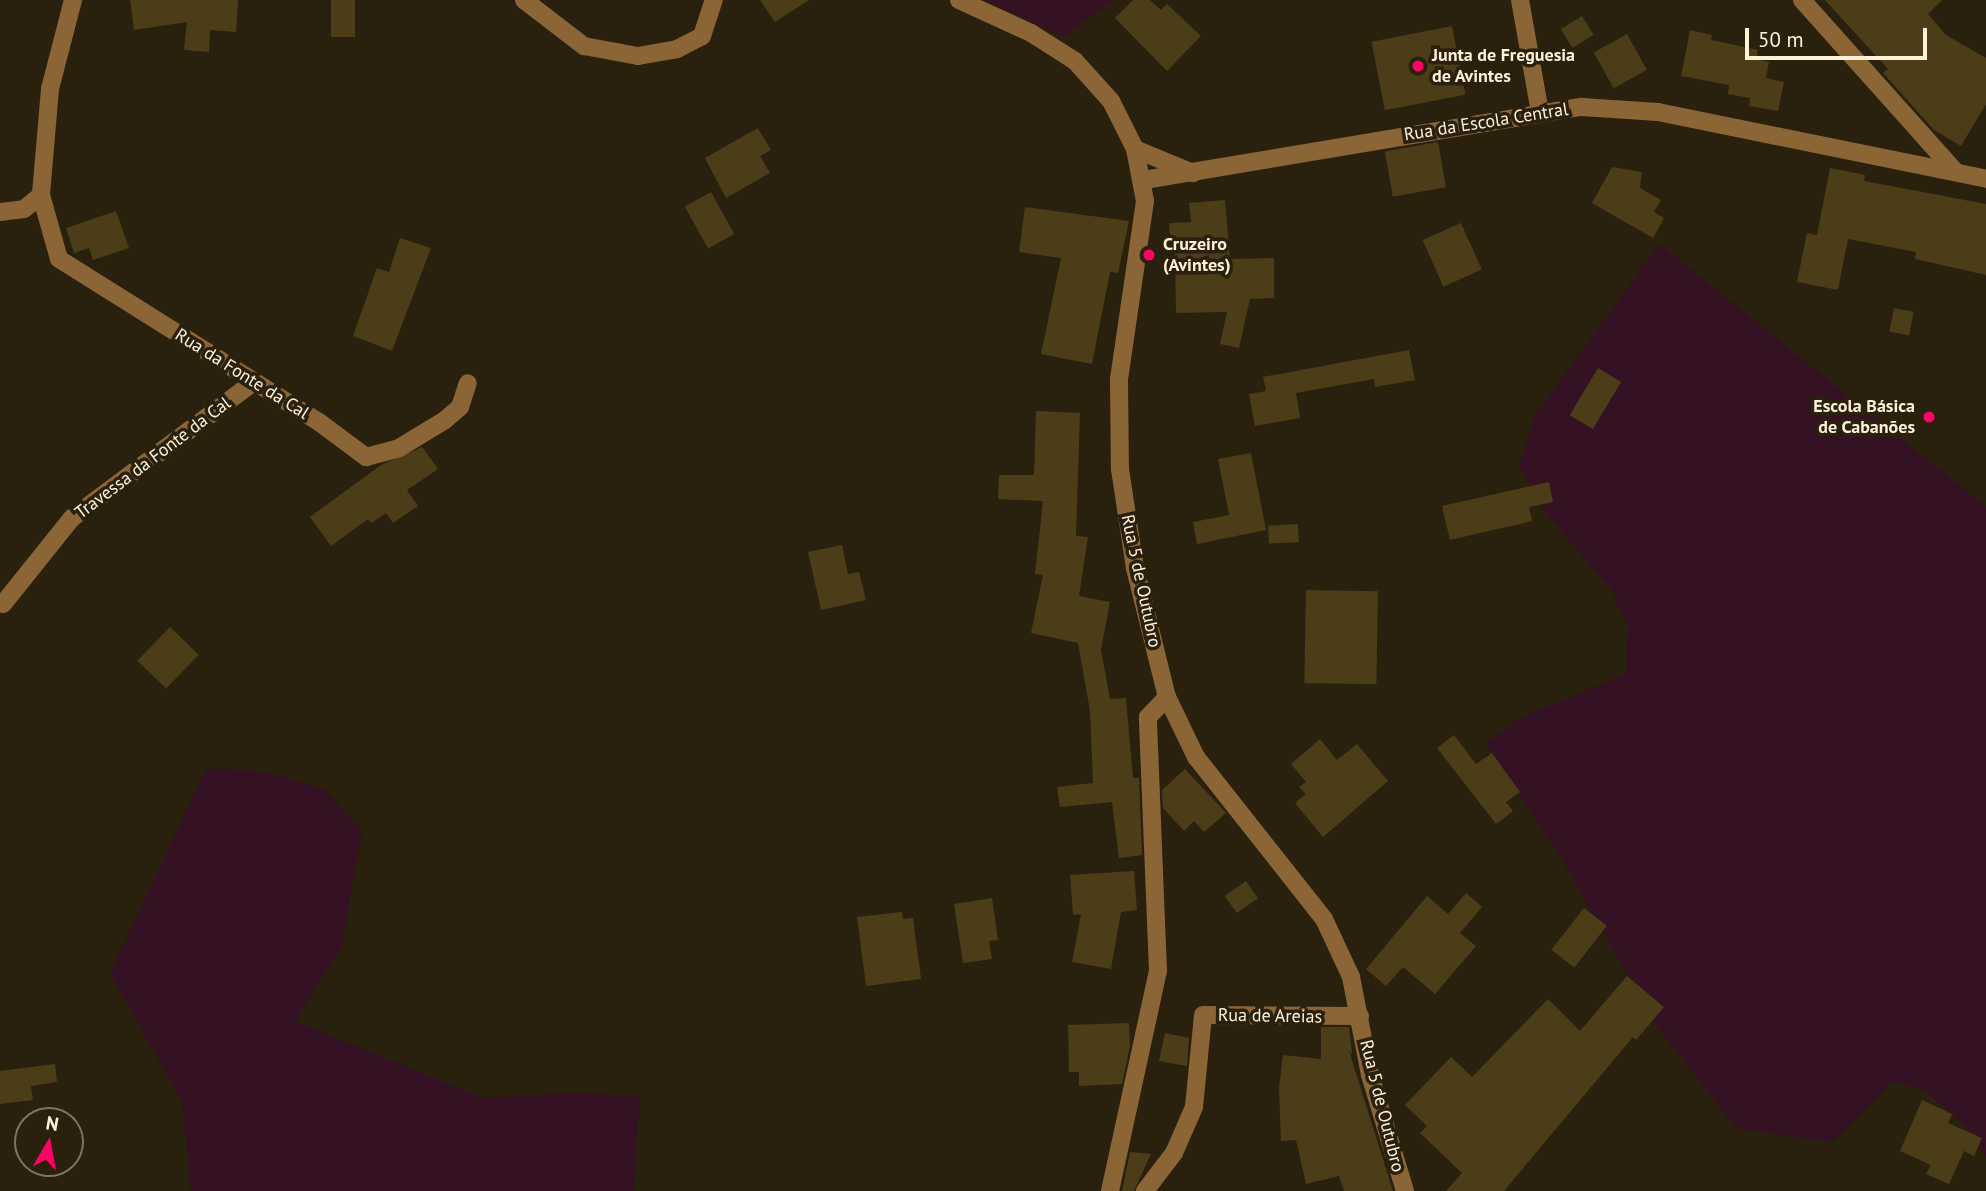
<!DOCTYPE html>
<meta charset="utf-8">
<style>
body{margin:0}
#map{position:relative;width:1986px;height:1191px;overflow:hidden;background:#29210e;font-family:"PT Sans",sans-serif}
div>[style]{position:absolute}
.green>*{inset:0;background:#341123}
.building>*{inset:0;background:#4c3d19;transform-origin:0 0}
.minor>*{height:18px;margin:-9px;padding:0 9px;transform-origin:9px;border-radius:9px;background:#8c6536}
.dots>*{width:19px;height:19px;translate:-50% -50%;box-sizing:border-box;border:4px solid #29210e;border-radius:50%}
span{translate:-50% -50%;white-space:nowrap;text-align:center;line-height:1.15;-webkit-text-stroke:7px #29210e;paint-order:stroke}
.poi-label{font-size:18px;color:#fff0d6;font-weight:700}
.left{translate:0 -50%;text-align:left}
.right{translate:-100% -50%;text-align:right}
.street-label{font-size:18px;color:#fff0d6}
.north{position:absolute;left:14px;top:1107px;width:70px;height:70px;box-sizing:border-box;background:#29210e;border:2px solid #7f745e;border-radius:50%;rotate:10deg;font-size:19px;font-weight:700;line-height:28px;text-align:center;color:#fff0d6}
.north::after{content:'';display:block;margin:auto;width:24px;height:32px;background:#ff0264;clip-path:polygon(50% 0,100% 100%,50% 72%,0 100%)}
.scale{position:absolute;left:1745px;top:28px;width:182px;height:32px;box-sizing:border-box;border:4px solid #fff0d6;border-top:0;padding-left:9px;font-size:21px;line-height:24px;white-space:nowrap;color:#fff0d6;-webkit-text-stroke:5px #29210e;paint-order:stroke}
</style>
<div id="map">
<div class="green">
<i style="clip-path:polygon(984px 0,1113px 0,1064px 37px)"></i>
<i style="clip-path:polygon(1659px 244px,1986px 507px,1986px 1158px,1968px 1128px,1924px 1090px,1893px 1081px,1832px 1142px,1736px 1128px,1656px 1025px,1558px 853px,1485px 743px,1524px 716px,1626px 674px,1627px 625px,1611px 589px,1546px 513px,1519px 466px,1533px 418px)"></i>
<i style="clip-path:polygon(206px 769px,260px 771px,324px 789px,362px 831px,342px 947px,295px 1021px,483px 1098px,577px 1093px,640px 1097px,633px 1191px,191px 1191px,182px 1102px,110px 973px)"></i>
</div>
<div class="building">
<i style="clip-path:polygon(130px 0,238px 0,236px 32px,210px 30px,209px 52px,184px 50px,187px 22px,134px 30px)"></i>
<i style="left:331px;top:0;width:24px;height:37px"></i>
<i style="clip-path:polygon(760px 0,809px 0,775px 22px)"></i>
<i style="clip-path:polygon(1133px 0,1150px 0,1161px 10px,1167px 4px,1201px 36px,1167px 71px,1115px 18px)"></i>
<i style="clip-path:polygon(1825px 0,1942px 0,1928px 14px,1946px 35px,1986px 58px,1986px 104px,1961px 146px,1934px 130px,1883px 73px,1888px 69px)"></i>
<i style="left:1582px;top:16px;width:22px;height:25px;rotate:58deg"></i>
<i style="left:1452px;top:26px;width:70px;height:82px;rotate:79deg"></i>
<i style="clip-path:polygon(1690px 30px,1712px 35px,1711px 40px,1758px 50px,1756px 59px,1769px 62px,1766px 78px,1784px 82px,1778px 111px,1749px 106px,1750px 98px,1728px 94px,1729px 85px,1681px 76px)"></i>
<i style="left:1627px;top:34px;width:41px;height:38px;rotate:61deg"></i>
<i style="clip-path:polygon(758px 128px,771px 150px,760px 156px,770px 173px,726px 198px,705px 158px)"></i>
<i style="left:1438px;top:142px;width:46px;height:54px;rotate:80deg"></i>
<i style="clip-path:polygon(1612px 167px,1642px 172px,1640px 188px,1661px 200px,1654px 212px,1664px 218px,1653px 238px,1592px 203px)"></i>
<i style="clip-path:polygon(1830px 168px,1865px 175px,1864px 181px,1986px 204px,1986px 275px,1915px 259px,1916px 252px,1848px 239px,1838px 290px,1797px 282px,1807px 233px,1817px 235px)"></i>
<i style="left:711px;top:192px;width:48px;height:30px;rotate:61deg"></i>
<i style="clip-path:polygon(1225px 200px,1230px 259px,1274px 258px,1274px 298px,1250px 299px,1239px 348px,1220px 344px,1227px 312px,1176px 313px,1175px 248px,1171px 248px,1169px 223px,1191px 222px,1189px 203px)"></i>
<i style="clip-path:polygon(1025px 207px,1129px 221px,1118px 273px,1110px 272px,1092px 364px,1041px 354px,1061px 258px,1019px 252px)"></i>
<i style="clip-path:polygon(116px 211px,129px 248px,93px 260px,89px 248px,74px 253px,66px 228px)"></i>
<i style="left:1461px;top:223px;width:51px;height:42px;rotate:66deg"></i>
<i style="clip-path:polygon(400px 238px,431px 248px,392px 351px,353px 336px,377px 268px,389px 272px)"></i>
<i style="left:1894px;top:308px;width:20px;height:24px;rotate:11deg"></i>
<i style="clip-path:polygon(1409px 350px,1415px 380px,1375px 387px,1374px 379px,1296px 393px,1300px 418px,1255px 426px,1249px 394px,1266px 391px,1263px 377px)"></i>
<i style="left:1598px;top:368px;width:27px;height:55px;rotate:31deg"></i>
<i style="clip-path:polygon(1036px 411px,1080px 413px,1076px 536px,1088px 537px,1079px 596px,1110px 602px,1101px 650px,1110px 699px,1126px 698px,1133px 778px,1139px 778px,1142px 855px,1119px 858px,1112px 802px,1060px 807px,1057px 787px,1093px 783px,1090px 711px,1078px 643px,1031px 633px,1043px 575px,1035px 574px,1043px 501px,998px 499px,999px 475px,1034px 475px)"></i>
<i style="clip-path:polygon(422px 447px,438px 469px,407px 490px,418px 506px,393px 523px,386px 513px,371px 523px,368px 519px,331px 546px,310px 517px,381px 465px)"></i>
<i style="clip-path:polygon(1251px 453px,1266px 530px,1197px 544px,1193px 522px,1229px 515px,1218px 459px)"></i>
<i style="clip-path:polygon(1549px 482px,1553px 502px,1529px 507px,1532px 521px,1450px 540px,1442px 506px)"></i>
<i style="left:1298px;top:524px;width:18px;height:30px;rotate:87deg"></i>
<i style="clip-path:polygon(842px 545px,848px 574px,859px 572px,866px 600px,821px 610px,808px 552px)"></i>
<i style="left:1306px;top:590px;width:72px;height:93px;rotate:1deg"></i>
<i style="left:170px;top:627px;width:40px;height:47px;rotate:44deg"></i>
<i style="clip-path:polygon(1454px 735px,1476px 764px,1492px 753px,1520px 792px,1506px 802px,1513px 811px,1496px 824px,1437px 748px)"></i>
<i style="clip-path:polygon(1320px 739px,1337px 760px,1357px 744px,1388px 781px,1323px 837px,1295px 803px,1306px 794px,1299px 787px,1306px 782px,1291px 764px)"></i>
<i style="clip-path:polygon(1185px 769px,1226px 813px,1204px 832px,1194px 821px,1184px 831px,1163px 808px,1162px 790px)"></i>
<i style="clip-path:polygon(1134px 871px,1137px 910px,1121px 912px,1111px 969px,1072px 962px,1081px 914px,1073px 915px,1070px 875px)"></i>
<i style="left:1246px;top:881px;width:21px;height:26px;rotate:55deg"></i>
<i style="clip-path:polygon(1466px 893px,1482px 907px,1460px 933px,1476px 946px,1435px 994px,1403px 967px,1386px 986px,1366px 969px,1427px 896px,1448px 914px)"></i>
<i style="clip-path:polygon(992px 898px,998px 940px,989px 941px,992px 959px,963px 963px,954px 904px)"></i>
<i style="left:1584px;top:908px;width:29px;height:53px;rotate:38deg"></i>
<i style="clip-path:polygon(902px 912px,903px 919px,913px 918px,921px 979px,866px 986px,857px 917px)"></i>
<i style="clip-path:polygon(1627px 976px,1664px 1007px,1636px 1040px,1633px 1037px,1504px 1191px,1446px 1191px,1462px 1173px,1420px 1133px,1427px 1126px,1405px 1105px,1451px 1057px,1472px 1077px,1548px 999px,1580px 1031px)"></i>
<i style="clip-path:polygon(1129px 1023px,1130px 1046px,1122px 1084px,1079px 1086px,1079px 1072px,1069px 1072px,1068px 1025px)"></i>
<i style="clip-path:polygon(1321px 1027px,1349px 1027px,1352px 1054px,1349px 1051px,1393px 1191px,1344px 1191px,1339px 1176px,1306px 1184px,1296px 1140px,1281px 1141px,1279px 1088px,1283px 1055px,1321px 1059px)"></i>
<i style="clip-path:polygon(1165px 1033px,1189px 1038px,1187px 1066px,1159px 1061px)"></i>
<i style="clip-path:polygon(55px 1064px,57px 1082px,31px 1086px,33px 1100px,0 1104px,0 1071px)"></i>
<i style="clip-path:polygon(1922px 1100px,1952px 1114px,1948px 1123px,1982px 1138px,1974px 1156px,1964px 1151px,1949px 1184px,1926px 1174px,1931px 1165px,1900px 1151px)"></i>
<i style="clip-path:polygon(1130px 1152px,1151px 1154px,1134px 1191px,1122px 1191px)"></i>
</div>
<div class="minor">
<i style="left:73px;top:0;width:92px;rotate:104.5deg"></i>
<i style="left:50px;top:89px;width:106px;rotate:94.9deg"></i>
<i style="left:41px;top:195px;width:66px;rotate:74.3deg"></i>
<i style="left:59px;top:259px;width:307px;rotate:32.1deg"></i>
<i style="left:319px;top:422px;width:59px;rotate:36.7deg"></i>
<i style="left:366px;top:457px;width:34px;rotate:-15deg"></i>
<i style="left:399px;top:448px;width:54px;rotate:-31.3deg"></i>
<i style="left:445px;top:420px;width:20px;rotate:-41deg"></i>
<i style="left:460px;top:407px;width:25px;rotate:-72deg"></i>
<i style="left:524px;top:0;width:76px;rotate:37.5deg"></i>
<i style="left:584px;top:46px;width:55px;rotate:10.5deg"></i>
<i style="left:638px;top:56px;width:40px;rotate:-10deg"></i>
<i style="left:677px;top:49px;width:28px;rotate:-27deg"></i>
<i style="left:702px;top:36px;width:38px;rotate:-72deg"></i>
<i style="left:959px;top:0;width:79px;rotate:24.6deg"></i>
<i style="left:1031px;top:33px;width:52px;rotate:32.5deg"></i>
<i style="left:1075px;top:61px;width:54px;rotate:48deg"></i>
<i style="left:1111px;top:101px;width:54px;rotate:63.4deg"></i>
<i style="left:1135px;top:149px;width:53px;rotate:79.1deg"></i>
<i style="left:1145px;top:201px;width:181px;rotate:98.3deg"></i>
<i style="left:1119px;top:380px;width:89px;rotate:89.4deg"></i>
<i style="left:1120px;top:469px;width:100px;rotate:81.4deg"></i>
<i style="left:1135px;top:568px;width:133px;rotate:76.1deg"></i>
<i style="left:1167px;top:697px;width:67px;rotate:64.2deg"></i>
<i style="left:1196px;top:757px;width:206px;rotate:51.7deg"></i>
<i style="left:1324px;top:919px;width:64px;rotate:65deg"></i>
<i style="left:1351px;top:977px;width:100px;rotate:79deg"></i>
<i style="left:1370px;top:1075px;width:121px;rotate:73.2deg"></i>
<i style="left:1520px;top:0;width:114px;rotate:79.9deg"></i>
<i style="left:1802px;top:0;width:228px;rotate:48.2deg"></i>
<i style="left:1135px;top:149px;width:63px;rotate:22.5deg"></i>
<i style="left:1144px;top:180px;width:444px;rotate:-9.5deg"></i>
<i style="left:1582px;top:107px;width:76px;rotate:3.8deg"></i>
<i style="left:1658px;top:112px;width:335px;rotate:11.5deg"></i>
<i style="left:0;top:212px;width:24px;rotate:-7deg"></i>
<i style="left:24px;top:209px;width:22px;rotate:-39deg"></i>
<i style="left:3px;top:604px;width:110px;rotate:-51.3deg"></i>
<i style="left:72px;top:518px;width:227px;rotate:-36.8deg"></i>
<i style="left:1110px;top:1191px;width:225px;rotate:-77.7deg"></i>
<i style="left:1158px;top:971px;width:254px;rotate:-92.3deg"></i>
<i style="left:1148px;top:717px;width:28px;rotate:-46deg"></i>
<i style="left:1145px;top:1191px;width:48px;rotate:-52.7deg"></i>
<i style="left:1174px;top:1153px;width:50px;rotate:-66.5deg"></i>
<i style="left:1194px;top:1107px;width:92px;rotate:-84.4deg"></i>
<i style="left:1203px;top:1015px;width:157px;rotate:0.4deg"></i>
</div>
<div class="dots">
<i style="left:1418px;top:66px;background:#ff0264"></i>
<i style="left:1149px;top:255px;background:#ff0264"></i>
<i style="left:1929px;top:417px;background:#ff0264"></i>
</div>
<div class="poi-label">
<span class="left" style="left:1432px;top:66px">Junta de Freguesia<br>de Avintes</span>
<span class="left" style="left:1163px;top:255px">Cruzeiro<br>(Avintes)</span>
<span class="right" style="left:1915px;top:417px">Escola Básica<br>de Cabanões</span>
</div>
<div class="street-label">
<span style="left:1486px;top:122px;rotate:-9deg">Rua da Escola Central</span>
<span style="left:242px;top:374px;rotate:32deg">Rua da Fonte da Cal</span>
<span style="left:153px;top:458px;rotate:-37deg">Travessa da Fonte da Cal</span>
<span style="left:1141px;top:581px;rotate:78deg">Rua 5 de Outubro</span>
<span style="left:1270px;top:1016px;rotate:1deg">Rua de Areias</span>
<span style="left:1382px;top:1106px;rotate:76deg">Rua 5 de Outubro</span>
</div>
<div class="north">N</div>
<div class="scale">50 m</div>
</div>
